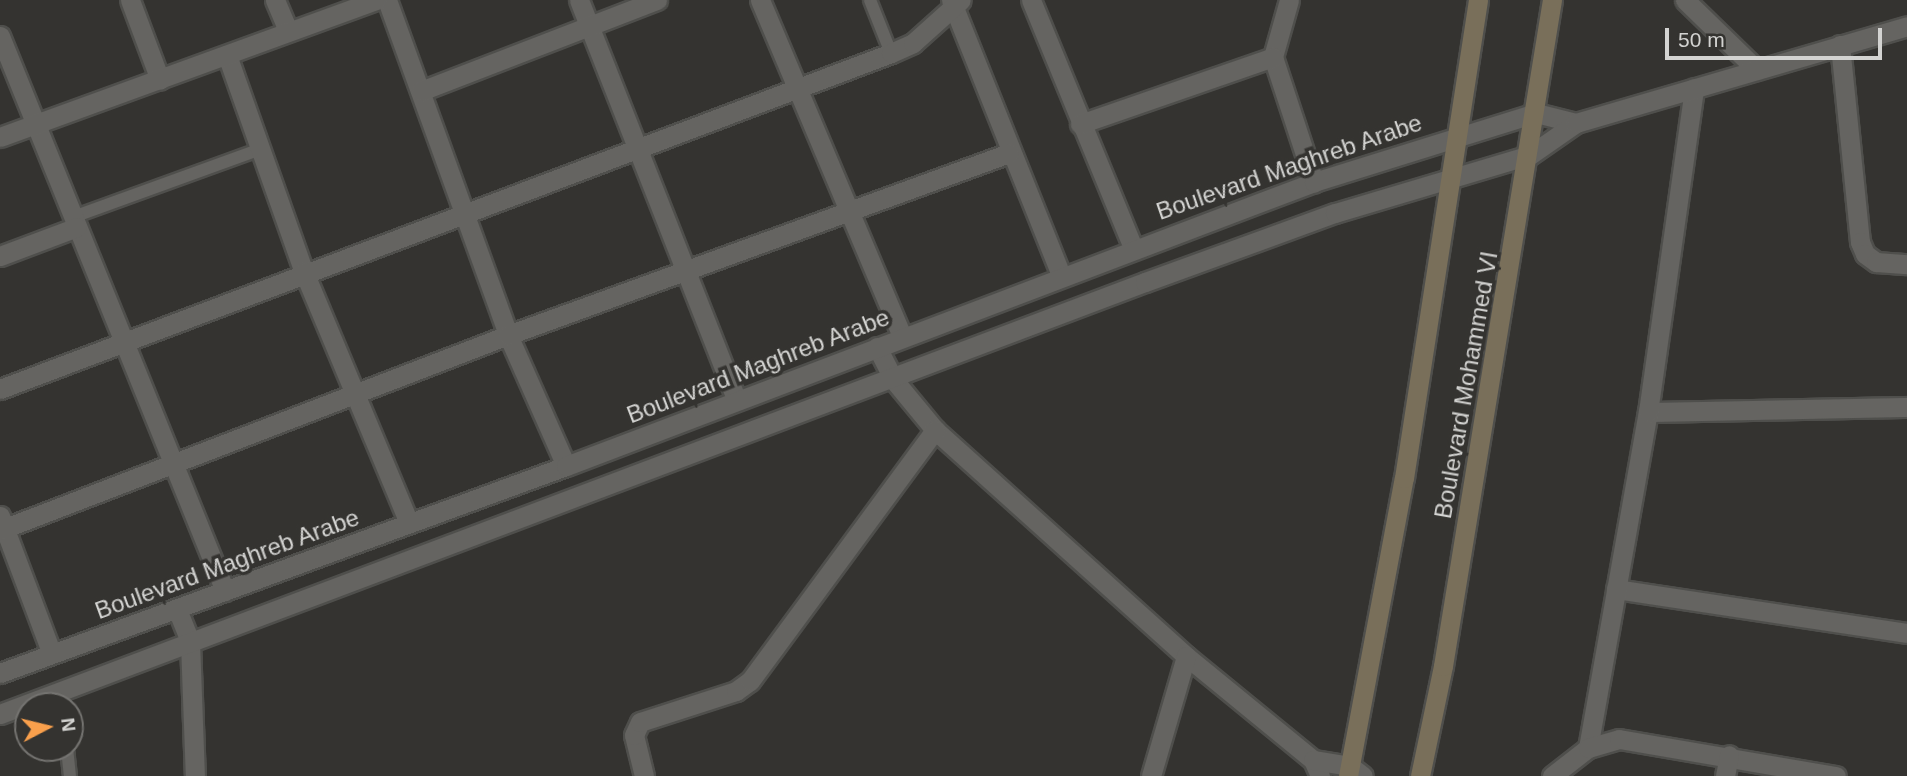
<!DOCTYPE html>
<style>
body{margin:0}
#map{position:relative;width:1907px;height:776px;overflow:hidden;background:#343330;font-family:Helvetica,sans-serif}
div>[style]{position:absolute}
.roads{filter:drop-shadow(2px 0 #4f4f4c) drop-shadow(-2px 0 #4f4f4c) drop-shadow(0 2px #4f4f4c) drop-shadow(0 -2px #4f4f4c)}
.service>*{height:12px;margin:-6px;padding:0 6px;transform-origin:6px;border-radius:6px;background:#656461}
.minor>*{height:19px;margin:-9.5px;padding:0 9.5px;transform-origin:9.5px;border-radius:9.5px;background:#656461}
.tertiary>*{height:19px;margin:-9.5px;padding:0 9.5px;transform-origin:9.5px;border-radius:9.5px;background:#656461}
.secondary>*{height:19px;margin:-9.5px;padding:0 9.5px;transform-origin:9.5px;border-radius:9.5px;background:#796f5a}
span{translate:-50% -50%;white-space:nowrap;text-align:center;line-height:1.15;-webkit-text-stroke:7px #343330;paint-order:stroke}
.street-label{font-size:24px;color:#d3d3d1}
.north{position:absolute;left:14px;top:692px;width:70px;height:70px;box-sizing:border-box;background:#343330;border:2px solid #747370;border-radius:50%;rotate:83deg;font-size:19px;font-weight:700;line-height:28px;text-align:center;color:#d3d3d1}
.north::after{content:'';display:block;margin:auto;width:24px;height:32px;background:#f9a04c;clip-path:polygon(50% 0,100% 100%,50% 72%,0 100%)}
.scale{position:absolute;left:1665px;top:28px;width:217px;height:32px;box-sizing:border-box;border:4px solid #d3d3d1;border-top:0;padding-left:9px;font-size:21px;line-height:24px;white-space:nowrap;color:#d3d3d1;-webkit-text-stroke:5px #343330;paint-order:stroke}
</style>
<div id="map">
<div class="roads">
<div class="service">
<i style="left:870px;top:0;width:57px;rotate:68.4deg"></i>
<i style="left:73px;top:217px;width:197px;rotate:-19.9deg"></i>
<i style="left:67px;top:748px;width:28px;rotate:84deg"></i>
</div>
<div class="minor">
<i style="left:130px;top:0;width:85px;rotate:69.4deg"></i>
<i style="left:275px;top:0;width:34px;rotate:67deg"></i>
<i style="left:387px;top:0;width:356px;rotate:70.1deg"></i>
<i style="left:508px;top:335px;width:143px;rotate:66.1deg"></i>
<i style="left:579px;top:0;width:428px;rotate:68.5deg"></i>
<i style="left:760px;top:0;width:365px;rotate:67.1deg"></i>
<i style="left:951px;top:0;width:298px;rotate:68.2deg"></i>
<i style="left:1031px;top:0;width:268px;rotate:67.6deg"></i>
<i style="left:1289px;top:0;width:59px;rotate:105.7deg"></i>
<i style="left:1273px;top:57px;width:132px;rotate:71.8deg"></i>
<i style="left:1685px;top:0;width:100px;rotate:44.2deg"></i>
<i style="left:0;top:36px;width:599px;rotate:67.93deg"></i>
<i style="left:1840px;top:45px;width:198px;rotate:84.2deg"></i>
<i style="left:1860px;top:242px;width:13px;rotate:67deg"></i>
<i style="left:1865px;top:254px;width:14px;rotate:36deg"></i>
<i style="left:1876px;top:262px;width:31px;rotate:4deg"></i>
<i style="left:227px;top:55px;width:230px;rotate:70.5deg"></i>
<i style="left:304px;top:272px;width:272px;rotate:67.3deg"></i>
<i style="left:421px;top:91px;width:253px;rotate:-21.1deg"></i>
<i style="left:1080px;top:124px;width:204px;rotate:-19.1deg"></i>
<i style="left:0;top:137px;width:400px;rotate:-20deg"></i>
<i style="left:0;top:256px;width:82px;rotate:-20.6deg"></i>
<i style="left:877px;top:347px;width:36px;rotate:63deg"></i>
<i style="left:893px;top:379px;width:66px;rotate:50.5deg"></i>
<i style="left:935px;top:430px;width:338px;rotate:42deg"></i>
<i style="left:1186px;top:656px;width:164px;rotate:39.3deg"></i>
<i style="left:1313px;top:760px;width:17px;rotate:66deg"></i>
<i style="left:0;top:389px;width:952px;rotate:-20.66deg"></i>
<i style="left:891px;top:53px;width:24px;rotate:-24deg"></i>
<i style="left:913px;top:43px;width:64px;rotate:-41.9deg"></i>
<i style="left:1648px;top:412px;width:259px;rotate:-1.1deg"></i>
<i style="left:0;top:516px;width:147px;rotate:69.4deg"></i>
<i style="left:0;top:530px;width:544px;rotate:-21deg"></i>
<i style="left:508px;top:335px;width:533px;rotate:-19.96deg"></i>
<i style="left:1616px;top:589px;width:294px;rotate:8.6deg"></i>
<i style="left:177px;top:609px;width:35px;rotate:68deg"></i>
<i style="left:190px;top:642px;width:134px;rotate:87.9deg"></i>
<i style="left:1588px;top:748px;width:341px;rotate:-79.9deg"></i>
<i style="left:1648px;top:412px;width:327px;rotate:-81.9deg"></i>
<i style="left:1313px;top:760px;width:37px;rotate:9deg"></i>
<i style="left:1350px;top:766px;width:16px;rotate:38deg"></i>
<i style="left:644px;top:776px;width:42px;rotate:-103.7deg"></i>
<i style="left:634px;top:735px;width:14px;rotate:-65deg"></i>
<i style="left:640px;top:722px;width:101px;rotate:-17.9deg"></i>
<i style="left:736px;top:691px;width:17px;rotate:-36deg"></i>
<i style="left:750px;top:681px;width:312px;rotate:-53.6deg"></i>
<i style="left:1151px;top:776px;width:125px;rotate:-73.7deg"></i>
<i style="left:1552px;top:776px;width:46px;rotate:-37.9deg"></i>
<i style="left:1588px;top:748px;width:32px;rotate:-16deg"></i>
<i style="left:1619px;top:739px;width:220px;rotate:9.7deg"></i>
<i style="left:1725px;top:776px;width:21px;rotate:-79deg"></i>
</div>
<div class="tertiary">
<i style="left:0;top:673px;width:603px;rotate:-20.09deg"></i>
<i style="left:566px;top:466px;width:800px;rotate:-20.79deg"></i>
<i style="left:1314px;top:182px;width:232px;rotate:-17.3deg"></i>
<i style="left:1536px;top:113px;width:41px;rotate:14deg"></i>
<i style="left:0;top:714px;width:1224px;rotate:-20.67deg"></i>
<i style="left:1145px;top:282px;width:202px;rotate:-20deg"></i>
<i style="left:1335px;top:213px;width:203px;rotate:-16.6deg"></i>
<i style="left:1530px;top:155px;width:56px;rotate:-34.8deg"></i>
<i style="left:1576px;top:123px;width:345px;rotate:-16.3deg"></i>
</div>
<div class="secondary">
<i style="left:1348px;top:776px;width:303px;rotate:-79.4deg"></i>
<i style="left:1404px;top:478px;width:484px;rotate:-81.2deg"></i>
<i style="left:1420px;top:776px;width:112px;rotate:-78.2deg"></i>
<i style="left:1443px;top:666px;width:675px;rotate:-80.71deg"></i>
</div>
</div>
<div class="street-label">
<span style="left:1289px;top:167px;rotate:-19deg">Boulevard Maghreb Arabe</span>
<span style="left:758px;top:366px;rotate:-21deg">Boulevard Maghreb Arabe</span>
<span style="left:1466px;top:385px;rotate:-80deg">Boulevard Mohammed VI</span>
<span style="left:227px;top:564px;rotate:-20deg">Boulevard Maghreb Arabe</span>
</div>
<div class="north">N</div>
<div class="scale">50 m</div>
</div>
